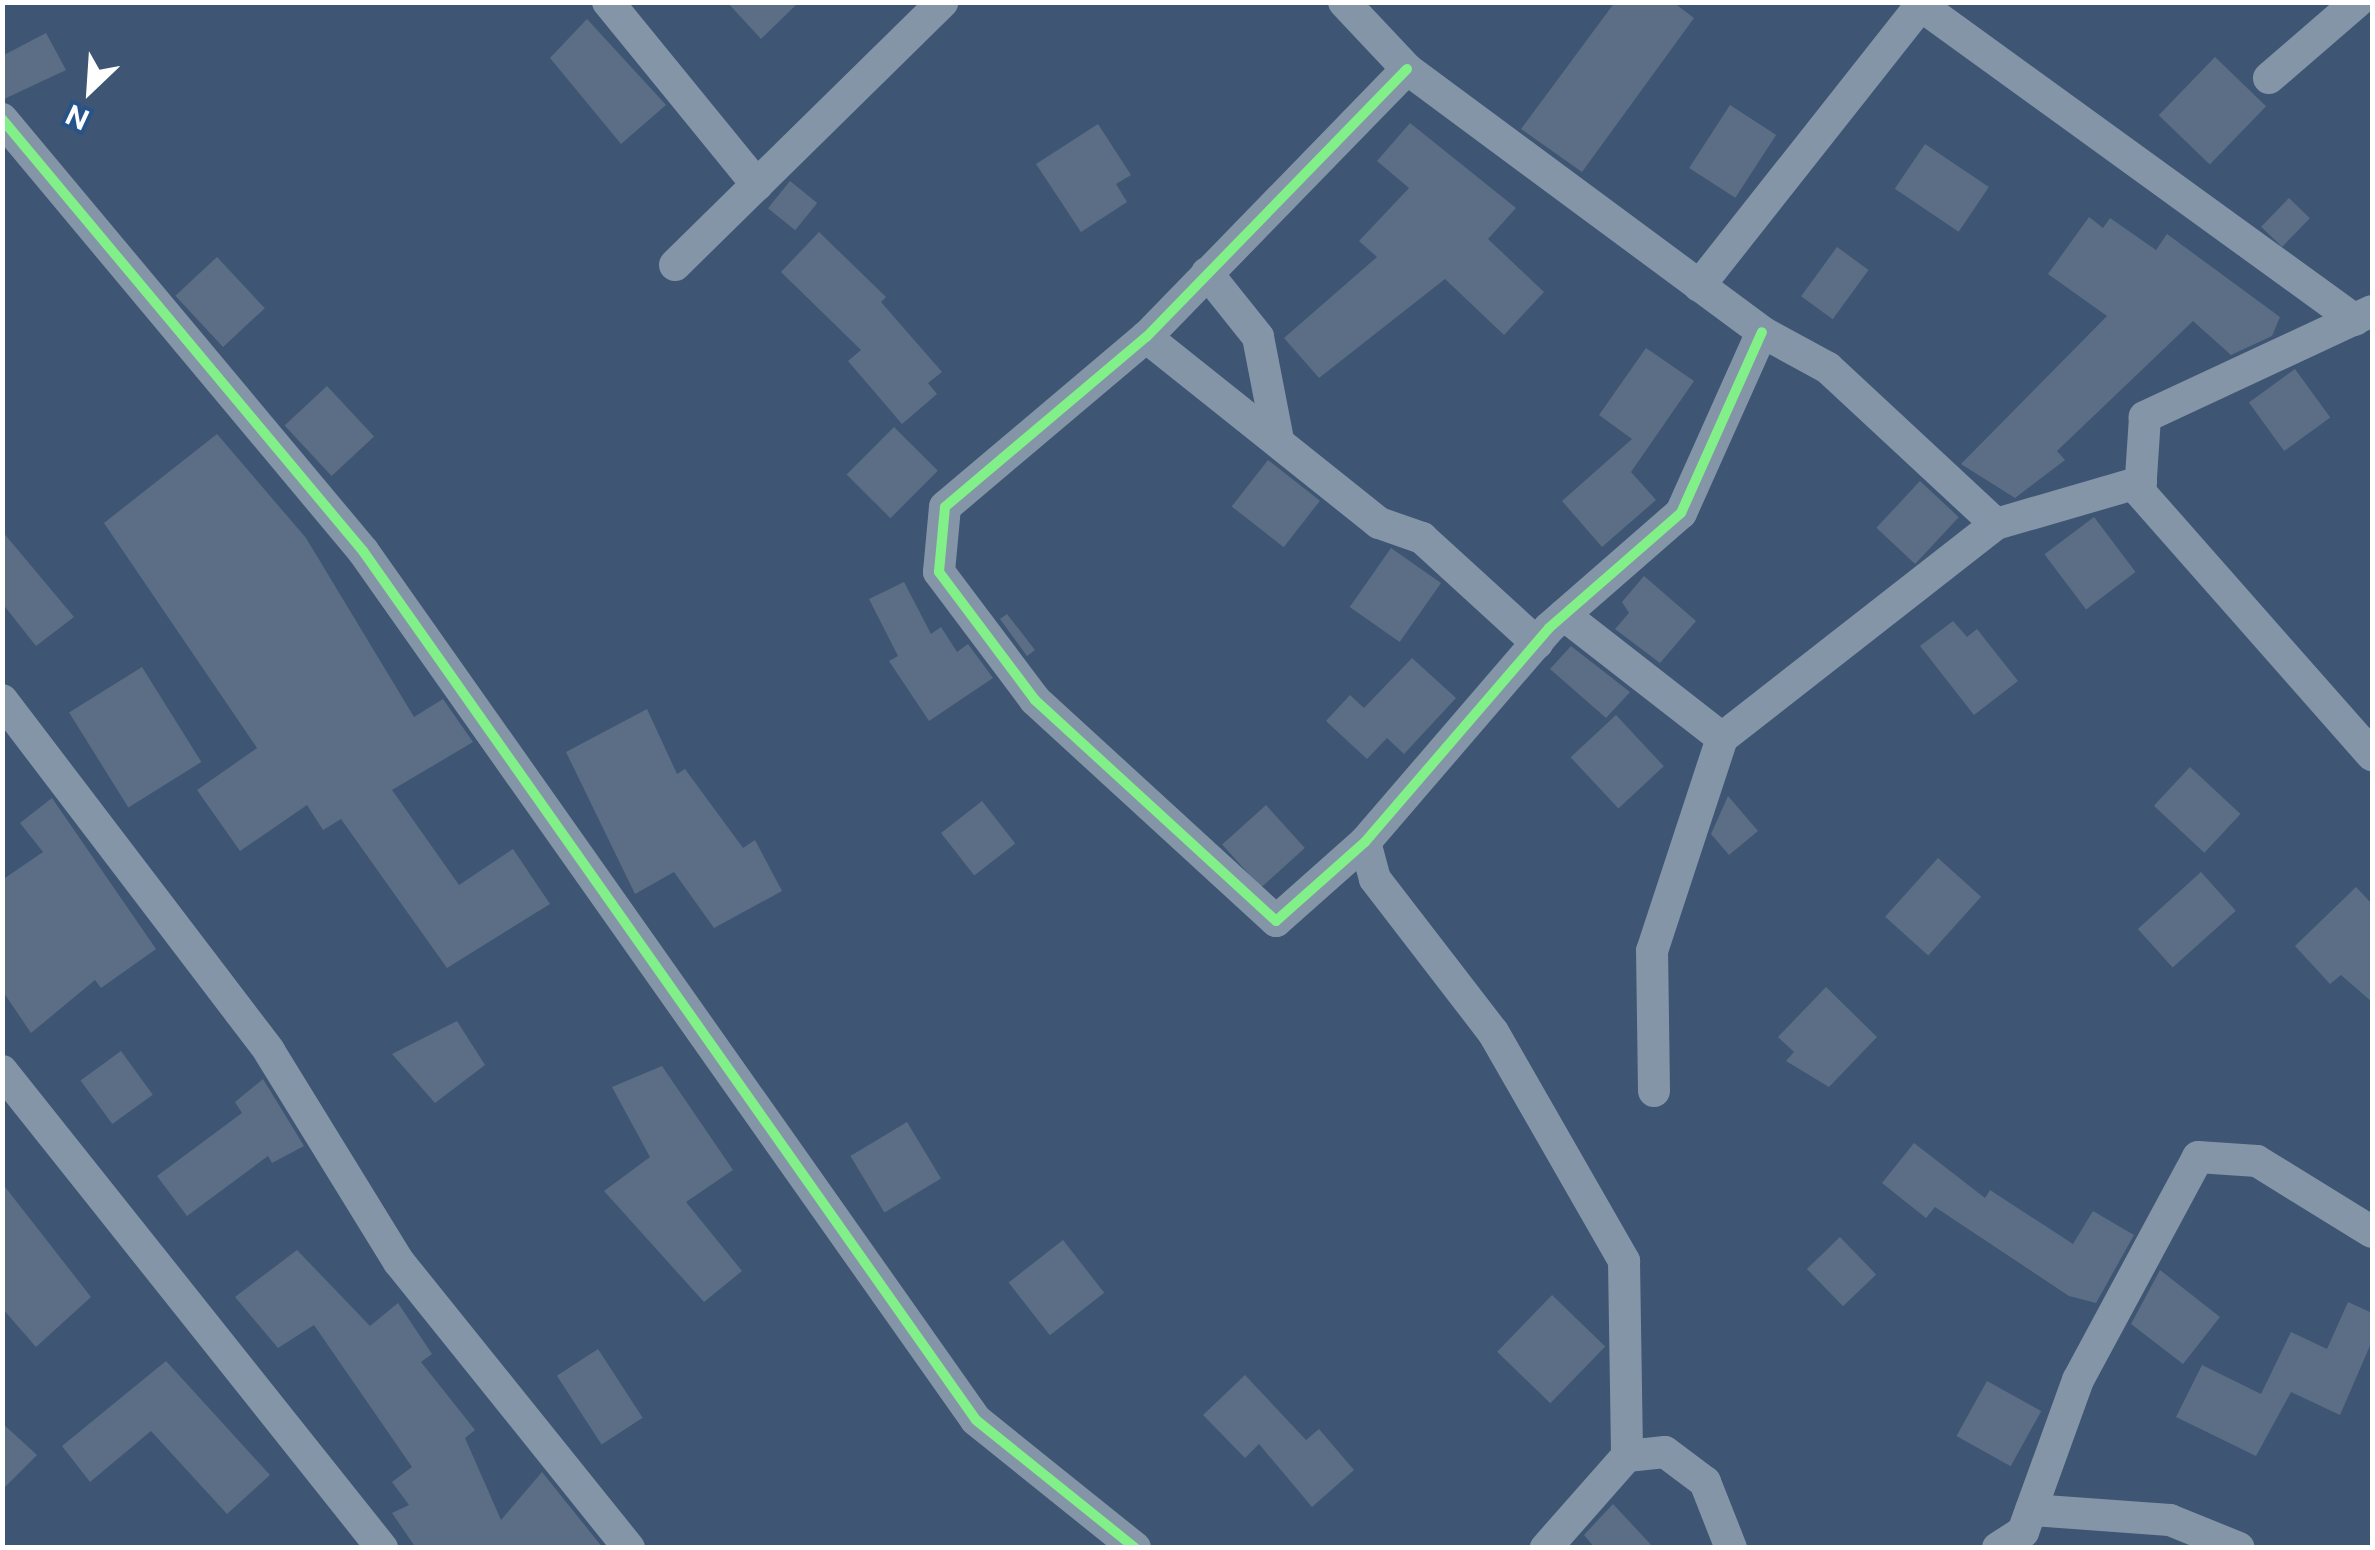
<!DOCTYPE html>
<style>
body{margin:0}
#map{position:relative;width:2375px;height:1550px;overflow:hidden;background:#3e5673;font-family:"Public Sans",sans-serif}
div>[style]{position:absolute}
.building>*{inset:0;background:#5b6e85;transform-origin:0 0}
.minor>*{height:32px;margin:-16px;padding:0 16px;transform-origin:16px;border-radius:16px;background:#8595a8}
.cycleway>*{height:10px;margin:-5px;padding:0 5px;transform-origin:5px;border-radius:5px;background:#82f089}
span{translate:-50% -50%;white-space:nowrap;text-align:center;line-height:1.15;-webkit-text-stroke:10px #285389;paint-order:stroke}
.frame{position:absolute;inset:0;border:5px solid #fff;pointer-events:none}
.north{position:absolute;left:40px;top:40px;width:100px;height:100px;-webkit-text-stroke:8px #285389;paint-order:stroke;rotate:205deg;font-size:28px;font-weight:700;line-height:40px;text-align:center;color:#fff}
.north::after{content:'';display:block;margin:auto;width:35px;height:45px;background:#fff;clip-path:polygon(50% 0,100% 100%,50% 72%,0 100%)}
</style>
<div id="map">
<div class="building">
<i style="clip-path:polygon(727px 2px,799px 2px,761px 39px)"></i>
<i style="clip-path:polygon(1615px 2px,1673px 2px,1694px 18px,1582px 172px,1521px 129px)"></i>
<i style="clip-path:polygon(587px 19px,666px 105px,621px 144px,550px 58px)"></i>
<i style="clip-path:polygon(46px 33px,66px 70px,2px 100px,2px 56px)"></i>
<i style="left:2215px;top:57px;width:71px;height:81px;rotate:44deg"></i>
<i style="left:1730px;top:105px;width:55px;height:75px;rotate:33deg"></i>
<i style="clip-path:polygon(1410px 123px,1516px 208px,1488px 239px,1544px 292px,1504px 335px,1445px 279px,1319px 378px,1284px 338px,1377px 257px,1359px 241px,1409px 188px,1377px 161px)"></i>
<i style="clip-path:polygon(1098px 124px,1131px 175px,1116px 184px,1127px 202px,1081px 232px,1036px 164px)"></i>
<i style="left:1925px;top:144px;width:77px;height:54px;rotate:34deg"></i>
<i style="left:790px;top:181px;width:35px;height:35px;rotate:39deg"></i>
<i style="left:2289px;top:198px;width:29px;height:40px;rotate:44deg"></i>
<i style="clip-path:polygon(2089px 217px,2103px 228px,2110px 218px,2156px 250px,2167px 234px,2280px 317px,2272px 336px,2231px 355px,2193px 321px,2057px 451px,2065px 460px,2015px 498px,1961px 464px,2107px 316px,2048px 274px)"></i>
<i style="clip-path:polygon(819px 232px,886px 297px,881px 302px,942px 372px,928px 383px,937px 394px,902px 424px,848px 361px,861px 350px,781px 272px)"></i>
<i style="left:1837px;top:247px;width:39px;height:61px;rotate:36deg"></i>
<i style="left:217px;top:257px;width:70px;height:57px;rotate:47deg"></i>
<i style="clip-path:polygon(1646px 348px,1694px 381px,1631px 472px,1656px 500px,1602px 547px,1562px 501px,1632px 439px,1599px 415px)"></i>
<i style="left:2295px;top:369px;width:60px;height:57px;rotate:54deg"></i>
<i style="left:327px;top:386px;width:69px;height:58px;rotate:47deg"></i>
<i style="left:894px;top:427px;width:62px;height:67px;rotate:45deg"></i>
<i style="clip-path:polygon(217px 434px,306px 538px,414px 717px,443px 699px,473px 742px,392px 790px,459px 885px,513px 849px,550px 904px,447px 968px,341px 819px,323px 830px,307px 805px,240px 851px,197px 790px,257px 748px,104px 523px)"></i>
<i style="left:1268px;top:460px;width:66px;height:59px;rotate:38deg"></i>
<i style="left:1920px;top:481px;width:53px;height:64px;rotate:43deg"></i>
<i style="left:2094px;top:517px;width:69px;height:62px;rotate:53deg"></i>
<i style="clip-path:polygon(2px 531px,74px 617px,36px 646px,2px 603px)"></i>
<i style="left:1391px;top:548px;width:61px;height:72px;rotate:35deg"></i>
<i style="clip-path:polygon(1644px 576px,1696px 621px,1660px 663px,1615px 629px,1629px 613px,1622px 602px)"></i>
<i style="clip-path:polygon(904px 582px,931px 634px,941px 627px,957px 652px,968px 644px,993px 678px,929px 721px,889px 661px,898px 656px,869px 599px)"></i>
<i style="clip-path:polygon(1007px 614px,1035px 650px,1027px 656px,1000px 619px)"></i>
<i style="clip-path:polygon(1953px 621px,1967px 637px,1977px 629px,2018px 681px,1974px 715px,1920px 646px)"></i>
<i style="clip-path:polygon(1571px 646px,1630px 692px,1606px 718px,1550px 669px)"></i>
<i style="clip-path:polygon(1412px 658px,1456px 698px,1404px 754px,1387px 738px,1367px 759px,1326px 721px,1350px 695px,1364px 708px)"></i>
<i style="left:142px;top:667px;width:112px;height:86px;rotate:58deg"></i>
<i style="clip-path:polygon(647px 709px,677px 774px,685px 769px,743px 848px,755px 840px,782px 891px,714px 928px,674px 872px,635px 894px,566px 752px)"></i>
<i style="left:1616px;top:715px;width:70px;height:62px;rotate:47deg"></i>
<i style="left:2190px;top:767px;width:69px;height:53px;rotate:43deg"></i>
<i style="clip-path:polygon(1728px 796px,1758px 831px,1729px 855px,1711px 834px)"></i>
<i style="clip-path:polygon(52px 798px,156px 949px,101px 988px,95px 980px,31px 1033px,2px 990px,2px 880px,43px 852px,20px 823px)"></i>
<i style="left:982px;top:801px;width:54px;height:52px;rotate:52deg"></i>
<i style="left:1266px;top:805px;width:58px;height:59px;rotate:48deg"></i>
<i style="left:1938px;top:858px;width:58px;height:79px;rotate:42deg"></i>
<i style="left:2201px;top:872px;width:52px;height:85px;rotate:48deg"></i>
<i style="clip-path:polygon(2356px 887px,2372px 904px,2372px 1002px,2341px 975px,2330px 984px,2295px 946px)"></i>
<i style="clip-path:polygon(1826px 987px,1877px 1037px,1829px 1087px,1786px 1061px,1794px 1052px,1778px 1037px)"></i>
<i style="clip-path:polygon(457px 1021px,485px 1065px,435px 1103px,392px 1054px)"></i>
<i style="left:121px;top:1051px;width:54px;height:50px;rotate:54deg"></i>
<i style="clip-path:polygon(662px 1066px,733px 1170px,686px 1202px,742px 1271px,704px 1302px,604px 1191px,650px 1157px,612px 1087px)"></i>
<i style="clip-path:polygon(263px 1079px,304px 1146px,272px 1163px,268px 1156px,187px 1216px,157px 1176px,242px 1113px,235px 1102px)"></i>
<i style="left:907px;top:1122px;width:66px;height:66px;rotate:59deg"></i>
<i style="clip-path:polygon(1914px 1143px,1985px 1198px,1990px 1190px,2073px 1244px,2093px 1211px,2134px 1235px,2096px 1303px,2069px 1296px,1935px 1207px,1926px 1218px,1882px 1183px)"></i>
<i style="clip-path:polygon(2px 1183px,91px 1297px,36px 1347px,2px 1308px)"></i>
<i style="left:1840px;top:1237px;width:52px;height:46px;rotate:46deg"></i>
<i style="left:1063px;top:1240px;width:67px;height:69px;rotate:52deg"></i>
<i style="clip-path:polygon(297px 1250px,370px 1326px,398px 1303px,432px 1354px,421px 1362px,475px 1430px,465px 1438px,501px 1520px,542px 1472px,603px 1548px,416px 1548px,392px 1513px,409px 1505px,392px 1482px,412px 1467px,314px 1325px,278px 1348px,235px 1297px)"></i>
<i style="clip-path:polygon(2160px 1270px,2220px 1317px,2183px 1364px,2131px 1324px)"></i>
<i style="left:1552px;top:1295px;width:74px;height:79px;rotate:44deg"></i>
<i style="clip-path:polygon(2348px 1302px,2372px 1313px,2372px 1341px,2340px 1415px,2291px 1392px,2256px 1456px,2176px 1417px,2202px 1365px,2261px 1394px,2291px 1332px,2327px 1349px)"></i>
<i style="left:598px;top:1349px;width:82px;height:49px;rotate:57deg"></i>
<i style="clip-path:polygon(166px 1361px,270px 1475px,227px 1514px,151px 1431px,90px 1482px,62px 1446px)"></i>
<i style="clip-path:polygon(1245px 1375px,1306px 1440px,1319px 1429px,1354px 1470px,1312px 1507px,1259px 1444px,1245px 1458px,1203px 1415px)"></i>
<i style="left:1987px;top:1381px;width:62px;height:63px;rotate:29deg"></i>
<i style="clip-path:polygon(2px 1423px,37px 1455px,2px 1490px)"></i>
<i style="clip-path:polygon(1613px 1504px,1654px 1548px,1595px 1548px,1584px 1535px)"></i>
</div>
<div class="minor">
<i style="left:608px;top:2px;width:236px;rotate:50.8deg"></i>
<i style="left:1344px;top:2px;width:92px;rotate:46.8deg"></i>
<i style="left:1407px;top:69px;width:442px;rotate:36.5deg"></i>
<i style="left:1762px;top:332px;width:75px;rotate:28.6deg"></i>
<i style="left:1828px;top:368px;width:229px;rotate:42.9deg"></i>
<i style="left:1916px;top:2px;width:542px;rotate:35.92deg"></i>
<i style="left:1407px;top:69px;width:374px;rotate:134.2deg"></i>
<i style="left:1146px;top:337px;width:263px;rotate:139.8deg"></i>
<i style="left:945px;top:507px;width:65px;rotate:95.3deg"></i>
<i style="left:939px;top:572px;width:160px;rotate:53.1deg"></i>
<i style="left:1035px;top:700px;width:327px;rotate:42.5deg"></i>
<i style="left:1276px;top:921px;width:119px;rotate:-41.6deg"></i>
<i style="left:1365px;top:842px;width:282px;rotate:-49.3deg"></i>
<i style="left:1549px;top:628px;width:175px;rotate:-41.1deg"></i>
<i style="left:1681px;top:513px;width:198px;rotate:-65.9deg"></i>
<i style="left:2269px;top:78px;width:116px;rotate:-40.8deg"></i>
<i style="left:2px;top:119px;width:563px;rotate:50.12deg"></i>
<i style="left:363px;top:551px;width:1063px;rotate:54.8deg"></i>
<i style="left:976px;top:1420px;width:204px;rotate:38.8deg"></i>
<i style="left:675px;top:265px;width:375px;rotate:-44.5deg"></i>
<i style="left:1207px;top:273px;width:82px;rotate:51.4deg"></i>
<i style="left:1258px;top:337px;width:100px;rotate:79deg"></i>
<i style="left:1699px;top:286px;width:362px;rotate:-51.7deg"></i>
<i style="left:2372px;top:311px;width:251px;rotate:155deg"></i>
<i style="left:2145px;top:417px;width:75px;rotate:93.8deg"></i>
<i style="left:2140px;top:492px;width:351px;rotate:48.6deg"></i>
<i style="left:1146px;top:337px;width:298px;rotate:38.6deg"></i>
<i style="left:1379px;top:523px;width:46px;rotate:19.2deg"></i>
<i style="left:1422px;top:538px;width:156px;rotate:42.4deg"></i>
<i style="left:1564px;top:615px;width:200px;rotate:37.9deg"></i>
<i style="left:2px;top:700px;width:441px;rotate:52.7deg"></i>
<i style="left:269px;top:1051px;width:248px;rotate:58.4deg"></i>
<i style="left:399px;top:1262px;width:367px;rotate:51.2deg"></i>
<i style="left:1365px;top:842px;width:38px;rotate:75deg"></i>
<i style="left:1375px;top:879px;width:193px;rotate:52.4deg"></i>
<i style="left:1493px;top:1032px;width:264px;rotate:60.2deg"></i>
<i style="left:1624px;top:1261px;width:195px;rotate:89.1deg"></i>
<i style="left:1627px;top:1456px;width:123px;rotate:131.4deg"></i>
<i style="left:2px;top:1071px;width:610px;rotate:51.46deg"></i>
<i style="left:1654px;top:1091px;width:140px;rotate:-90.8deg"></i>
<i style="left:1652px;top:951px;width:224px;rotate:-71.8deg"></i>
<i style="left:1722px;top:738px;width:348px;rotate:-38deg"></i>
<i style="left:1996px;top:524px;width:151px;rotate:-16.2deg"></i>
<i style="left:1627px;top:1456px;width:38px;rotate:-6deg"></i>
<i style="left:1665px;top:1452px;width:50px;rotate:36.9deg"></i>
<i style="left:1705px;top:1482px;width:71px;rotate:68.5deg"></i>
<i style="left:2031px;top:1510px;width:139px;rotate:4.1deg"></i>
<i style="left:2170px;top:1520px;width:74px;rotate:22.1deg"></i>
<i style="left:1998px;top:1548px;width:30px;rotate:-33deg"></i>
<i style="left:2023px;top:1532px;width:162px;rotate:-70.1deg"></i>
<i style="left:2078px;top:1380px;width:253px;rotate:-61.7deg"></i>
<i style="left:2198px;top:1157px;width:59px;rotate:3.9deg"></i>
<i style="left:2257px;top:1161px;width:135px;rotate:31.7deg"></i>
</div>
<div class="cycleway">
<i style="left:1407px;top:69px;width:374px;rotate:134.2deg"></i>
<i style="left:1146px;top:337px;width:263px;rotate:139.8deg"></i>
<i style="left:945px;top:507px;width:65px;rotate:95.3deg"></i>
<i style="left:939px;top:572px;width:160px;rotate:53.1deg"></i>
<i style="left:1035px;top:700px;width:327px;rotate:42.5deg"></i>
<i style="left:1276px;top:921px;width:119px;rotate:-41.6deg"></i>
<i style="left:1365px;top:842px;width:282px;rotate:-49.3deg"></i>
<i style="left:1549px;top:628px;width:175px;rotate:-41.1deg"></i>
<i style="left:1681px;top:513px;width:198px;rotate:-65.9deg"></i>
<i style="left:2px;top:119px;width:563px;rotate:50.12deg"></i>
<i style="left:363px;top:551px;width:1063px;rotate:54.8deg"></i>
<i style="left:976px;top:1420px;width:204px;rotate:38.8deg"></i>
</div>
<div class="frame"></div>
<div class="north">N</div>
</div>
